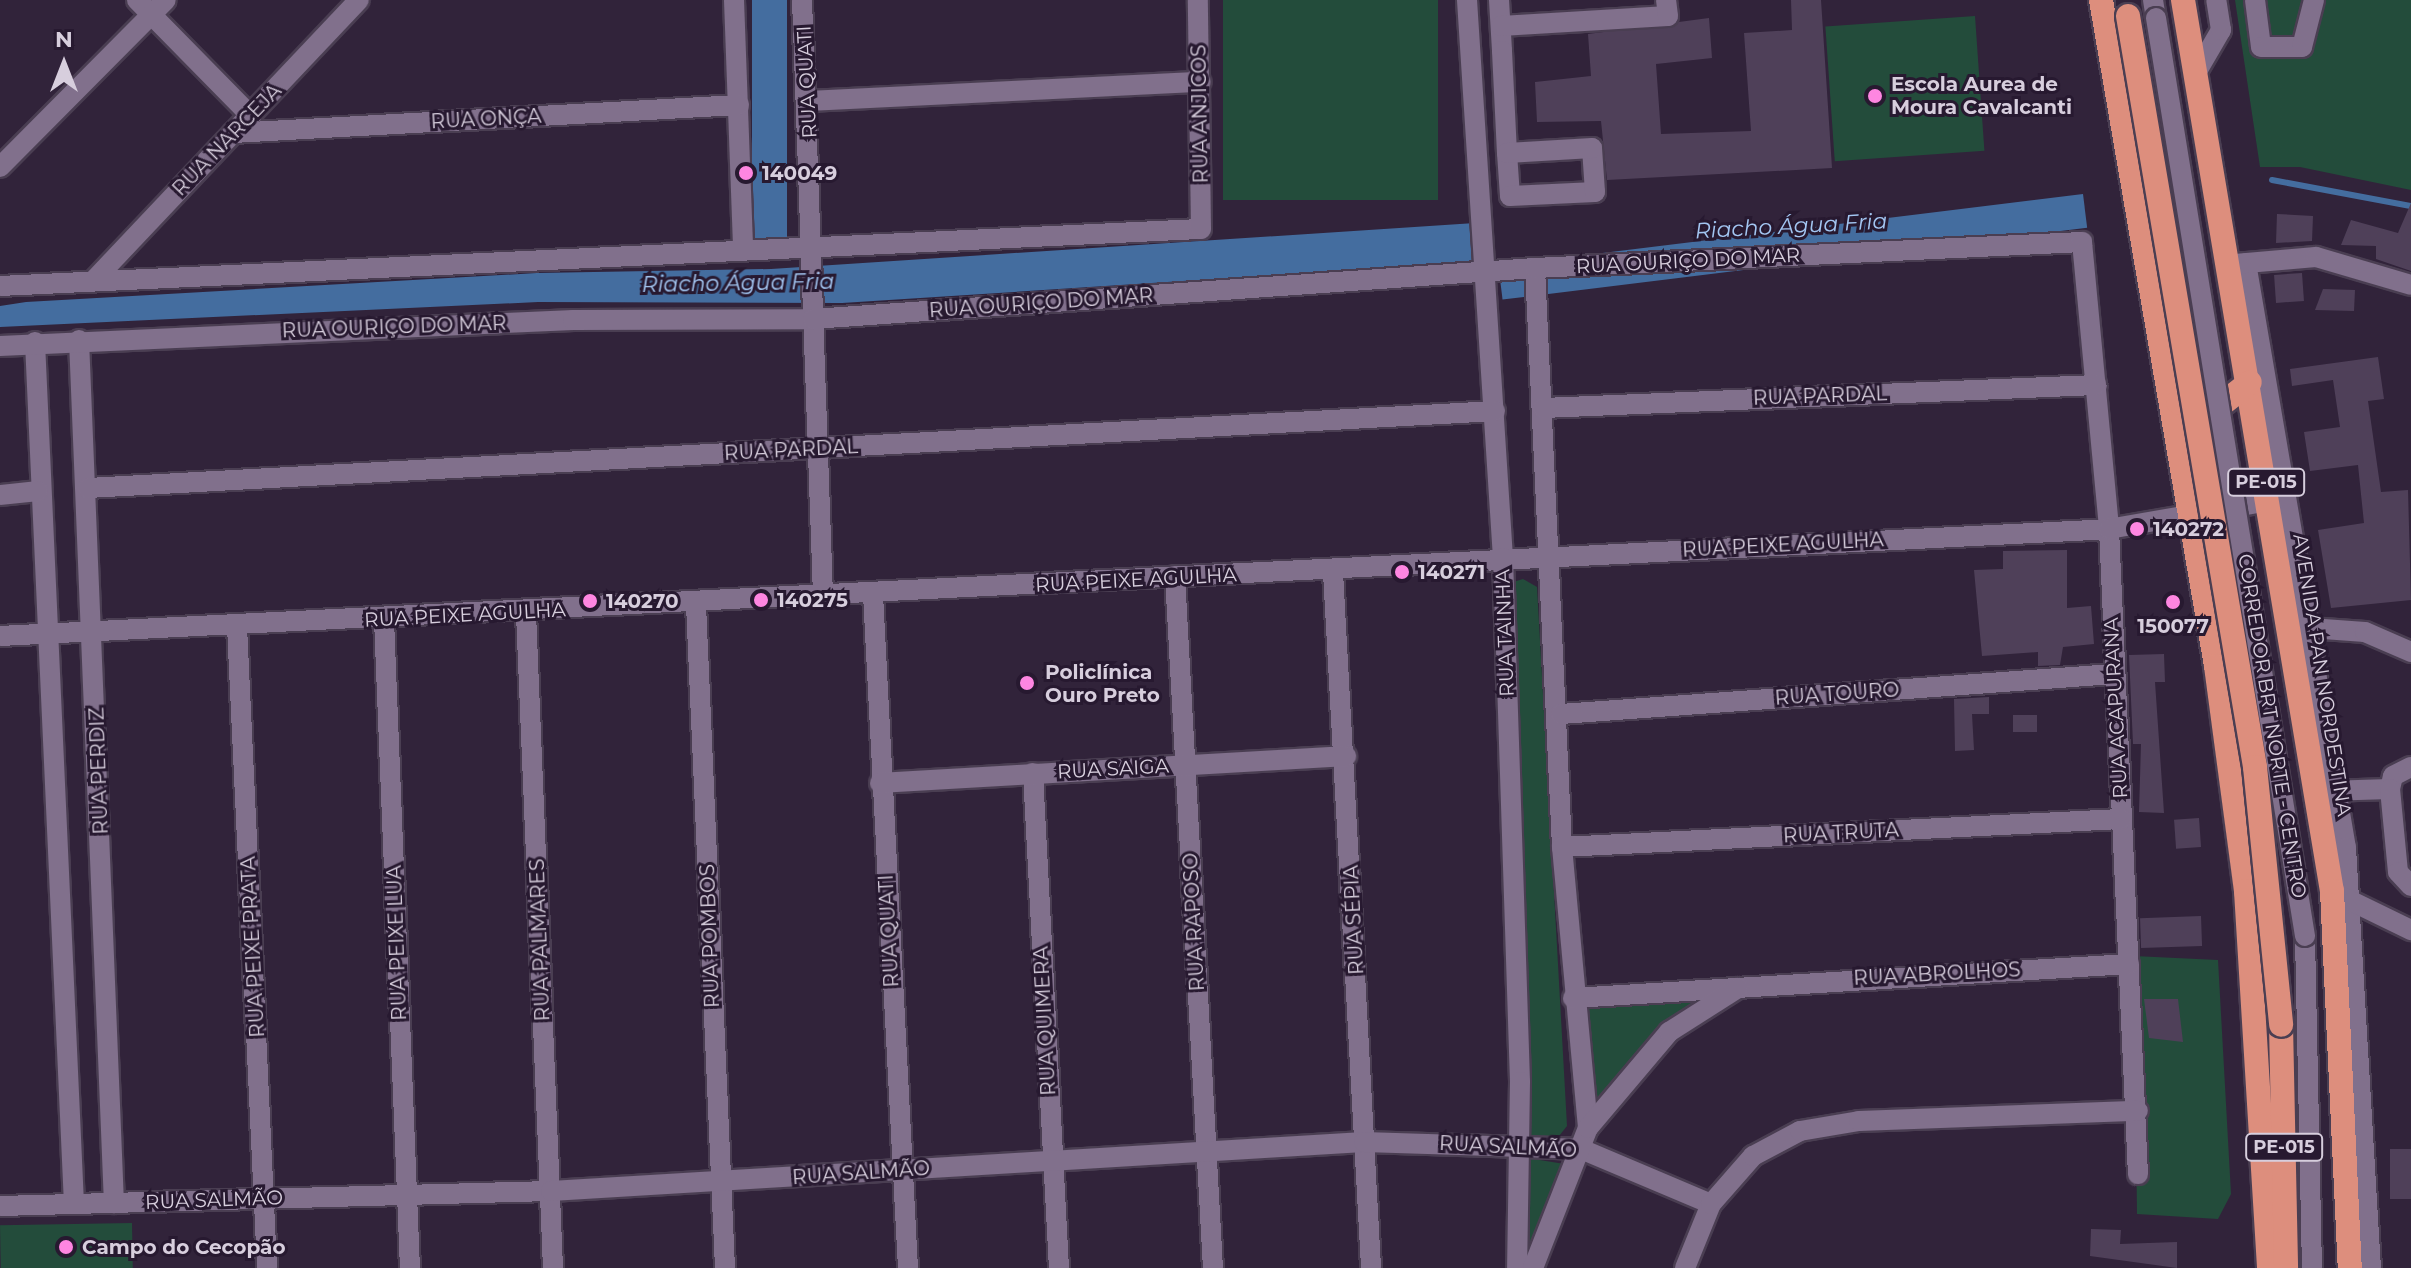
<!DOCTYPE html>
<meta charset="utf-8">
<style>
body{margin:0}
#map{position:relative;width:2411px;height:1268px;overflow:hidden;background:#31233a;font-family:Montserrat,sans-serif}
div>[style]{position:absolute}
.green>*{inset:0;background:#234c3b;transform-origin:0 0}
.water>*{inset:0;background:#446d9f;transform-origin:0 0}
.stream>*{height:6px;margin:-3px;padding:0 3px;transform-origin:3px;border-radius:3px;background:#446d9f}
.building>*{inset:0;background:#4f4059;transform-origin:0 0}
.roads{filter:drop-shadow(2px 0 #4a3e52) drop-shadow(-2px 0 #4a3e52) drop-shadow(0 2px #4a3e52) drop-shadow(0 -2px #4a3e52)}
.minor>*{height:20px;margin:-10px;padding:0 10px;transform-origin:10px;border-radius:10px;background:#81708c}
.highway>*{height:24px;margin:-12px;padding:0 12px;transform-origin:12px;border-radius:12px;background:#dd8e7d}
.bridges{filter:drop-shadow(2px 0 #4a3e52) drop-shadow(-2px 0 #4a3e52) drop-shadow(0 2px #4a3e52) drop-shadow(0 -2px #4a3e52)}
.minor-bridge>*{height:20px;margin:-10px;padding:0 10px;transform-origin:10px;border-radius:10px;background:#81708c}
.highway-bridge>*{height:24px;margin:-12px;padding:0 12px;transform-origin:12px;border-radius:12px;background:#dd8e7d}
.dots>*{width:22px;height:22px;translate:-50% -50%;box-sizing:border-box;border:4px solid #271930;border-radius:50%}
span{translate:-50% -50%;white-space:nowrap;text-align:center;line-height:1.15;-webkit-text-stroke:6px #271930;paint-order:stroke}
.shield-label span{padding:2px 6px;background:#271930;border:2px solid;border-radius:6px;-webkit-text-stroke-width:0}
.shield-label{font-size:18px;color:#d7cedd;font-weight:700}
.street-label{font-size:20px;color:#d7cedd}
.poi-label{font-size:20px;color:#d7cedd;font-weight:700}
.left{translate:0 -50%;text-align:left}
.water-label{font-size:22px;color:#a3c6f2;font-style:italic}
.north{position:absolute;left:24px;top:24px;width:80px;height:80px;-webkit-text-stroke:6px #271930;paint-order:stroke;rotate:0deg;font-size:22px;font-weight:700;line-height:32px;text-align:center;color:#d7cedd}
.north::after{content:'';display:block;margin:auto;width:28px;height:36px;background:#d7cedd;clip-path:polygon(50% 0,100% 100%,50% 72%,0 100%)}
</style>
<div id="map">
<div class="green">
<i style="left:1223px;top:0;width:215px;height:200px"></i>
<i style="clip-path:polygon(2235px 0,2411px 0,2411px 190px,2300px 167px,2260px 167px)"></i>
<i style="left:1975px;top:16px;width:135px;height:150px;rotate:86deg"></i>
<i style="clip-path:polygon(1523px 579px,1537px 587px,1567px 1126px,1555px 1141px,1527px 1136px,1513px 582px)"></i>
<i style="clip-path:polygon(2134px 956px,2218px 960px,2231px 1194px,2218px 1219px,2137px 1214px)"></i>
<i style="clip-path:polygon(1698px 1000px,1632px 1061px,1592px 1113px,1579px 1006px)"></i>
<i style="clip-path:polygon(1527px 1158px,1571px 1165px,1523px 1268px)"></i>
<i style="left:132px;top:1223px;width:45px;height:132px;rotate:89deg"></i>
</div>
<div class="water">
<i style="left:752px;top:0;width:35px;height:240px"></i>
<i style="left:2083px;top:194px;width:34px;height:589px;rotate:83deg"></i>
<i style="clip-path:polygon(1475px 223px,1477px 262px,842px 303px,538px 302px,0 327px,0 306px,26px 302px,537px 273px,771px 269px)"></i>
</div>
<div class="stream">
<i style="left:2272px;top:180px;width:141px;rotate:10.6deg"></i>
</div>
<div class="building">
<i style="clip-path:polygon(1791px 0,1821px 0,1832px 168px,1607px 180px,1601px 121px,1537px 122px,1535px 82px,1591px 76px,1588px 34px,1709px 18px,1712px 58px,1656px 64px,1661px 134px,1751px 131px,1744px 33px,1792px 30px)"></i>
<i style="clip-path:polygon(2411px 203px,2411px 271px,2376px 259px,2376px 246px,2341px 245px,2351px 220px,2398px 233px)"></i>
<i style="clip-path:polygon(2277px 214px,2313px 216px,2312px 241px,2276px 243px)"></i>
<i style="left:2302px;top:273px;width:28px;height:28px;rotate:86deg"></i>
<i style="clip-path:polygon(2323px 289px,2355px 290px,2354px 311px,2315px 310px)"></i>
<i style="clip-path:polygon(2378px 357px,2384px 399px,2368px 401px,2381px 492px,2408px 490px,2411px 600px,2331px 608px,2318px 530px,2364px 523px,2358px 465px,2310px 471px,2304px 432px,2340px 427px,2333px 380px,2292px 386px,2290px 369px)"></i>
<i style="clip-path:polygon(2067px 550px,2067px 608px,2091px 606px,2094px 644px,2063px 647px,2060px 665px,2038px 666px,2038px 652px,1982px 656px,1974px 570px,2003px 569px,2003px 551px)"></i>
<i style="clip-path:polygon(2164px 654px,2165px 682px,2155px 682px,2164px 813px,2139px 812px,2141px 744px,2133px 744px,2129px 655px)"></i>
<i style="clip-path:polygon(1989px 697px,1989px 714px,1972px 714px,1974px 750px,1955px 751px,1954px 699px)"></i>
<i style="left:2013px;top:715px;width:24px;height:17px"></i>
<i style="left:2199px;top:818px;width:29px;height:25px;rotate:86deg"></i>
<i style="left:2201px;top:916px;width:30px;height:61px;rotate:88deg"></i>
<i style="clip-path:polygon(2144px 999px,2178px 999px,2183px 1042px,2149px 1038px)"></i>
<i style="left:2390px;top:1149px;width:21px;height:50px"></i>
<i style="clip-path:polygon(2091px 1229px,2121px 1230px,2120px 1244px,2177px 1242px,2177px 1268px,2090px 1256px)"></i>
</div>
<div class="roads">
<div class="minor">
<i style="left:137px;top:0;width:163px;rotate:45.5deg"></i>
<i style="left:734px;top:0;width:247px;rotate:87.9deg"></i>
<i style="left:802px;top:0;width:596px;rotate:87.98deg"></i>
<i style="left:1467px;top:0;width:559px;rotate:86.31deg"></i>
<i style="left:1503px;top:558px;width:524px;rotate:88.14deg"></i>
<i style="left:1520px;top:1082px;width:186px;rotate:90.9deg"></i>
<i style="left:1499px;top:0;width:51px;rotate:86.6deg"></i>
<i style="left:1502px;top:51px;width:102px;rotate:87.2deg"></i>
<i style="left:1507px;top:153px;width:43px;rotate:86deg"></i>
<i style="left:1510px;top:196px;width:85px;rotate:-2.7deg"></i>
<i style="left:1595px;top:192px;width:44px;rotate:-93.9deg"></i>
<i style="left:1592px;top:148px;width:85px;rotate:176.6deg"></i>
<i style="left:2153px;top:0;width:18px;rotate:81deg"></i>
<i style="left:2255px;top:0;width:47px;rotate:82.7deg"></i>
<i style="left:2261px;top:47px;width:41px"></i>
<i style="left:2302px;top:47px;width:49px;rotate:-75.7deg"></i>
<i style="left:1501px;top:26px;width:167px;rotate:-3.4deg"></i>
<i style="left:1668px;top:16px;width:16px;rotate:-97deg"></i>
<i style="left:2196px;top:73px;width:50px;rotate:-59.8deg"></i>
<i style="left:2221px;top:30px;width:30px;rotate:-99deg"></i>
<i style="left:808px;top:101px;width:393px;rotate:-2.8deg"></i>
<i style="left:233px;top:133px;width:507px;rotate:-3.17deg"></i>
<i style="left:0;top:167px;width:235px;rotate:-45.2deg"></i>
<i style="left:2246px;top:263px;width:593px;rotate:80.3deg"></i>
<i style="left:2346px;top:848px;width:421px;rotate:86.6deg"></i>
<i style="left:2235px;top:264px;width:81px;rotate:-4.9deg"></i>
<i style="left:2316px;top:257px;width:99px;rotate:16.4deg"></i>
<i style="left:1535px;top:268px;width:580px;rotate:87.33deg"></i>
<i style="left:1562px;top:847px;width:282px;rotate:84.7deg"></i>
<i style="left:95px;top:279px;width:384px;rotate:-46.6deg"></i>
<i style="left:0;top:286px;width:1202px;rotate:-2.72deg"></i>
<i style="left:1201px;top:229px;width:229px;rotate:-90.8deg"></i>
<i style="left:79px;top:340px;width:864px;rotate:87.68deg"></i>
<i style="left:35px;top:342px;width:862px;rotate:87.41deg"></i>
<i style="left:0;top:346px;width:574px;rotate:-2.6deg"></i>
<i style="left:573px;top:320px;width:240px;rotate:-0.2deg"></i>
<i style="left:813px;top:319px;width:724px;rotate:-4.04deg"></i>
<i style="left:1535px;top:268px;width:548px;rotate:-2.72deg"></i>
<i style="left:2082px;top:242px;width:288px;rotate:84.6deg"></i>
<i style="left:2109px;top:529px;width:646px;rotate:87.43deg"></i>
<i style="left:1543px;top:408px;width:554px;rotate:-2.38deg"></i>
<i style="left:88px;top:488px;width:1409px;rotate:-3.13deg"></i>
<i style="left:0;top:495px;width:38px;rotate:-6deg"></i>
<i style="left:1333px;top:572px;width:697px;rotate:86.87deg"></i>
<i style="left:1175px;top:576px;width:693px;rotate:86.86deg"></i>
<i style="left:873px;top:594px;width:675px;rotate:87.03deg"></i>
<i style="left:696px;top:604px;width:665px;rotate:87.5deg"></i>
<i style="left:526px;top:613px;width:656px;rotate:87.64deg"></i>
<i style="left:384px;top:619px;width:650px;rotate:87.71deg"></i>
<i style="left:237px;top:626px;width:643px;rotate:87.32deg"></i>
<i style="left:2296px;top:627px;width:69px;rotate:4.1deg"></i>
<i style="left:2365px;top:632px;width:50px;rotate:23.5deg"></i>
<i style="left:0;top:636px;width:2112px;rotate:-2.9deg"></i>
<i style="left:2109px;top:529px;width:163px;rotate:-9.9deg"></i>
<i style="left:1561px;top:714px;width:553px;rotate:-4.14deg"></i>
<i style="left:1033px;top:773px;width:496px;rotate:87deg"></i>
<i style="left:880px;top:783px;width:467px;rotate:-3.3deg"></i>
<i style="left:2390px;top:789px;width:13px;rotate:-77deg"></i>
<i style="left:2393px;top:776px;width:20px;rotate:-27deg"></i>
<i style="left:2326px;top:791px;width:64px;rotate:-1.8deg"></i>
<i style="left:2390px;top:789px;width:83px;rotate:84.5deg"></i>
<i style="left:2398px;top:872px;width:19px;rotate:47deg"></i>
<i style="left:1562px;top:847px;width:560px;rotate:-2.87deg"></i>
<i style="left:2343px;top:897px;width:76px;rotate:25.9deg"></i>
<i style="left:2305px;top:936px;width:332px;rotate:88.8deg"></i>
<i style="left:1573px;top:998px;width:557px;rotate:-3.5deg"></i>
<i style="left:0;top:1206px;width:551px;rotate:-1.56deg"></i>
<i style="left:551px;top:1191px;width:814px;rotate:-3.45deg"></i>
<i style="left:1364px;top:1142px;width:217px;rotate:1.8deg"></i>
<i style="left:1581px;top:1149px;width:141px;rotate:22.9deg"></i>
<i style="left:1533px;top:1268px;width:150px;rotate:-68.6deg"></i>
<i style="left:1588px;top:1128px;width:126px;rotate:-49.8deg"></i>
<i style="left:1669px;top:1032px;width:82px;rotate:-32.5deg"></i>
<i style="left:1685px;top:1268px;width:69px;rotate:-67.9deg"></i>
<i style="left:1711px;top:1204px;width:64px;rotate:-48.8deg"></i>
<i style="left:1753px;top:1156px;width:53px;rotate:-28deg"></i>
<i style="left:1800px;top:1131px;width:60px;rotate:-9.6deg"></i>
<i style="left:1859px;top:1121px;width:279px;rotate:-2.1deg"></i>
</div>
<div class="highway">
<i style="left:2101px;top:0;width:676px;rotate:80.2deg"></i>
<i style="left:2216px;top:666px;width:227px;rotate:82.4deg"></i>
<i style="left:2246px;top:891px;width:378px;rotate:86.5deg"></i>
<i style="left:2183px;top:0;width:903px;rotate:80.51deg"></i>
<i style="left:2332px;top:891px;width:377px;rotate:87.3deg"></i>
<i style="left:2178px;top:402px;width:35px;rotate:16deg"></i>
<i style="left:2212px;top:412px;width:48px;rotate:-38.3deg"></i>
<i style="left:2281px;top:1025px;width:243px;rotate:88.8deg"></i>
</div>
</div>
<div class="bridges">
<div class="minor-bridge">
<i style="left:2156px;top:18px;width:930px;rotate:80.78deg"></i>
</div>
<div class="highway-bridge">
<i style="left:2128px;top:16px;width:762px;rotate:80.4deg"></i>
<i style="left:2255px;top:767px;width:259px;rotate:84.2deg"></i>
</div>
</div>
<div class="dots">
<i style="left:1875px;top:96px;background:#fe86e1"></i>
<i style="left:746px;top:173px;background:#fe86e1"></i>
<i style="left:2137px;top:529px;background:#fe86e1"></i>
<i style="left:1402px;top:572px;background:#fe86e1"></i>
<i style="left:761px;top:600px;background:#fe86e1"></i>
<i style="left:590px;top:601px;background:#fe86e1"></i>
<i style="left:2173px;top:602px;background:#fe86e1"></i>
<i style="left:1027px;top:683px;background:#fe86e1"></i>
<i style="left:66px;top:1247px;background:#fe86e1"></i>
</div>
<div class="shield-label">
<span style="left:2266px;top:482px">PE-015</span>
<span style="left:2284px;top:1147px">PE-015</span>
</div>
<div class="street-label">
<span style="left:807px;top:82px;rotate:-93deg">RUA QUATI</span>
<span style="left:1200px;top:114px;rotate:-91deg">RUA ANJICOS</span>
<span style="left:486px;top:119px;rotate:-3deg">RUA ONÇA</span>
<span style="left:227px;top:140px;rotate:-46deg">RUA NARCEJA</span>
<span style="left:1688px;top:261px;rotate:-3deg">RUA OURIÇO DO MAR</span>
<span style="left:1041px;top:303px;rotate:-4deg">RUA OURIÇO DO MAR</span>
<span style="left:394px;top:327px;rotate:-2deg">RUA OURIÇO DO MAR</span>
<span style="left:1820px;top:396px;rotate:-2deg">RUA PARDAL</span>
<span style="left:791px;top:450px;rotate:-3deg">RUA PARDAL</span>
<span style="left:1783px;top:545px;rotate:-3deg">RUA PEIXE AGULHA</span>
<span style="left:1136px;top:580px;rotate:-3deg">RUA PEIXE AGULHA</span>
<span style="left:465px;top:615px;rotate:-3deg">RUA PEIXE AGULHA</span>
<span style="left:1505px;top:633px;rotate:-92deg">RUA TAINHA</span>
<span style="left:2322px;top:675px;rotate:81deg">AVENIDA PAN NORDESTINA</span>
<span style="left:1837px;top:694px;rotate:-4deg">RUA TOURO</span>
<span style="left:2116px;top:708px;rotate:-93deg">RUA ACAPURANA</span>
<span style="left:2272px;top:726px;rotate:81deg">CORREDOR BRT NORTE - CENTRO</span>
<span style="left:1113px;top:769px;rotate:-3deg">RUA SAIGA</span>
<span style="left:99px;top:771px;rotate:-92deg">RUA PERDIZ</span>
<span style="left:1841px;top:833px;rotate:-3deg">RUA TRUTA</span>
<span style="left:1354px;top:920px;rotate:-93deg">RUA SÉPIA</span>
<span style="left:1194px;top:922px;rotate:-93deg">RUA RAPOSO</span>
<span style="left:889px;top:931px;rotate:-93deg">RUA QUATI</span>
<span style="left:710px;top:936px;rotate:-92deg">RUA POMBOS</span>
<span style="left:540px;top:940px;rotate:-92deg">RUA PALMARES</span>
<span style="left:397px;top:943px;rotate:-92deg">RUA PEIXE LUA</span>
<span style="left:253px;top:947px;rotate:-93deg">RUA PEIXE PRATA</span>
<span style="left:1937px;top:974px;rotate:-3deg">RUA ABROLHOS</span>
<span style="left:1045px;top:1021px;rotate:-93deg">RUA QUIMERA</span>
<span style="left:1508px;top:1147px;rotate:3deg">RUA SALMÃO</span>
<span style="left:861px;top:1173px;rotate:-4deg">RUA SALMÃO</span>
<span style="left:214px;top:1200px;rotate:-2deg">RUA SALMÃO</span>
</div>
<div class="poi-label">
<span class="left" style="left:1891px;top:96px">Escola Aurea de<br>Moura Cavalcanti</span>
<span class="left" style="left:762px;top:173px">140049</span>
<span class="left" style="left:2153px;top:529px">140272</span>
<span class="left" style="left:1418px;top:572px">140271</span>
<span class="left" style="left:777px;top:600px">140275</span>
<span class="left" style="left:606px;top:601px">140270</span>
<span style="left:2173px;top:626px">150077</span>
<span class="left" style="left:1045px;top:684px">Policlínica<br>Ouro Preto</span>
<span class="left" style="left:82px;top:1247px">Campo do Cecopão</span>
</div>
<div class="water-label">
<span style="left:1791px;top:226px;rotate:-3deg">Riacho Água Fria</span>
<span style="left:738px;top:283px;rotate:-1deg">Riacho Água Fria</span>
</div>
<div class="north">N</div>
</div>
